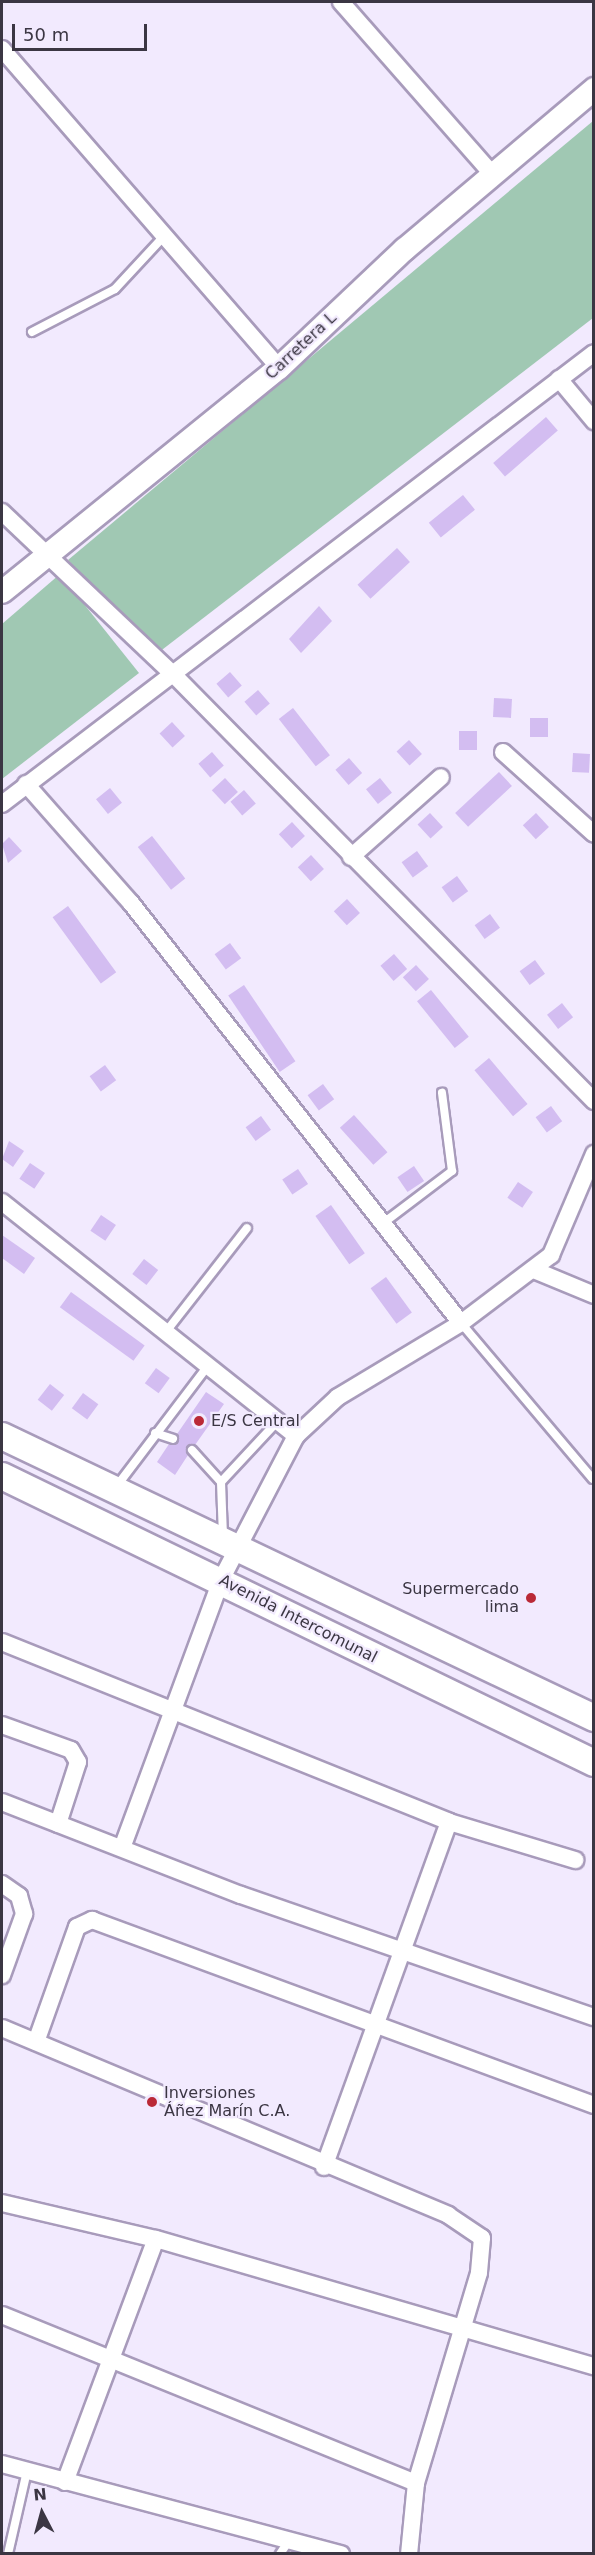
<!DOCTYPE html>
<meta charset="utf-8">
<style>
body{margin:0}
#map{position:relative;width:595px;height:2555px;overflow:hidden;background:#f2eafe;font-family:"DejaVu Sans",sans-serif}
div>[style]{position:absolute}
.green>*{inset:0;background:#a0c8b3}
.building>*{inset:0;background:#d3bdf1;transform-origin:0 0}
.roads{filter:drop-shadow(2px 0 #a89bbb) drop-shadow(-2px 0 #a89bbb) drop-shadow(0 2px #a89bbb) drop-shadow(0 -2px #a89bbb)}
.lane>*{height:8px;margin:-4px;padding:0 4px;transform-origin:4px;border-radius:4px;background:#fff}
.street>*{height:16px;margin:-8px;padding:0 8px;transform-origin:8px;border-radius:8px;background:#fff}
.secondary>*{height:22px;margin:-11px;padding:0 11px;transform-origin:11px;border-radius:11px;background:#fff}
.primary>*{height:26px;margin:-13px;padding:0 13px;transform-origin:13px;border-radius:13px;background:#fff}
.dots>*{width:16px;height:16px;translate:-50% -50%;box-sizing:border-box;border:3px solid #f2eafe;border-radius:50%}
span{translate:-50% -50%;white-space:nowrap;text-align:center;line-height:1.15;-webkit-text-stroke:4.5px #f2eafe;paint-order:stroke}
.street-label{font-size:16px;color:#3b3643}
.poi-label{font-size:16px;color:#3b3643}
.left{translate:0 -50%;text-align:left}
.right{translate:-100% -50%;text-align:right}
.frame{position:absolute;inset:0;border:3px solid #3b3643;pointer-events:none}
.north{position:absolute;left:12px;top:2483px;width:60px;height:60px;-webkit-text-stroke:4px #f2eafe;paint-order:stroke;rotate:354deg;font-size:16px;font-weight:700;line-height:24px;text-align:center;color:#3b3643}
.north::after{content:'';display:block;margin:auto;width:21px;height:27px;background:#3b3643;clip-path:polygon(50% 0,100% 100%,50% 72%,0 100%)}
.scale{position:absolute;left:12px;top:24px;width:135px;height:27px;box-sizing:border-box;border:3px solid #3b3643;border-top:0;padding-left:8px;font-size:18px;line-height:21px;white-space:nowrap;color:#3b3643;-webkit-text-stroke:4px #f2eafe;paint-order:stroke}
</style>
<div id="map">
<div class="green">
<i style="clip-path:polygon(593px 121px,593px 318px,154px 656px,68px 560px)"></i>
<i style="clip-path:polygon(60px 574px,139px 673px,2px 779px,2px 624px)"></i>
</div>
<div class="building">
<i style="left:546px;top:417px;width:18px;height:70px;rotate:49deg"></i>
<i style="left:463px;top:495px;width:19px;height:44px;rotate:51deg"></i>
<i style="left:397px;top:548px;width:19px;height:54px;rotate:47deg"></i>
<i style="clip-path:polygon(319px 606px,332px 621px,301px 653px,289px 639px)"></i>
<i style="left:230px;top:672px;width:18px;height:18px;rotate:49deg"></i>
<i style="left:258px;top:690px;width:18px;height:18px;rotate:49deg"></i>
<i style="left:494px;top:698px;width:18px;height:19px;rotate:3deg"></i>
<i style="left:293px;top:708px;width:60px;height:18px;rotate:52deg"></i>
<i style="left:530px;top:718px;width:18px;height:19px"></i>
<i style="left:172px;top:722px;width:19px;height:17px;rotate:47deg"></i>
<i style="left:459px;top:731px;width:18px;height:19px"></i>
<i style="left:409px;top:740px;width:19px;height:17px;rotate:47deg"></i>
<i style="left:212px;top:752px;width:18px;height:18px;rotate:49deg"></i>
<i style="left:573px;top:753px;width:17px;height:19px;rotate:3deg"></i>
<i style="left:349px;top:758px;width:20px;height:18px;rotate:49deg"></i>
<i style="left:499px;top:772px;width:19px;height:60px;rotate:47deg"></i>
<i style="left:225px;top:778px;width:19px;height:18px;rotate:47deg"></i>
<i style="left:380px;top:778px;width:19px;height:18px;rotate:51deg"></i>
<i style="left:110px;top:788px;width:19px;height:18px;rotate:51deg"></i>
<i style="left:244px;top:790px;width:18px;height:18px;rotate:49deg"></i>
<i style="left:430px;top:813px;width:19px;height:17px;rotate:47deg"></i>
<i style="left:536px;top:813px;width:19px;height:18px;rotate:47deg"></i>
<i style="left:292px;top:822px;width:19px;height:18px;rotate:47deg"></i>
<i style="left:152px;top:836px;width:54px;height:18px;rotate:52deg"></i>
<i style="clip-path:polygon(9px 837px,22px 851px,8px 863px,2px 844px)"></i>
<i style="left:417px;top:851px;width:19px;height:19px;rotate:54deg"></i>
<i style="left:311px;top:855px;width:19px;height:18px;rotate:47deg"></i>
<i style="left:457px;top:876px;width:19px;height:19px;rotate:54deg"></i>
<i style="left:347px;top:899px;width:19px;height:18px;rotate:47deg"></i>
<i style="left:68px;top:906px;width:82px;height:19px;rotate:54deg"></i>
<i style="left:490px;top:914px;width:17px;height:19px;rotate:54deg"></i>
<i style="left:230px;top:943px;width:19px;height:19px;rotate:54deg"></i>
<i style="left:394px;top:954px;width:20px;height:18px;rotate:49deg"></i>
<i style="left:535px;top:960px;width:17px;height:19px;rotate:54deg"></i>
<i style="left:416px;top:965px;width:19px;height:18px;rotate:47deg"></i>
<i style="left:244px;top:985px;width:92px;height:19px;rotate:56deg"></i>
<i style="left:431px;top:990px;width:60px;height:18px;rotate:51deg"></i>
<i style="left:562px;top:1003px;width:18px;height:19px;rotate:52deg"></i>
<i style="left:489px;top:1058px;width:60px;height:19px;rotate:50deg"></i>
<i style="left:105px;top:1065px;width:19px;height:19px;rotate:54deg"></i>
<i style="left:323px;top:1084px;width:19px;height:19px;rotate:54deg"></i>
<i style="left:551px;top:1106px;width:19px;height:19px;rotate:54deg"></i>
<i style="left:354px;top:1115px;width:50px;height:19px;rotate:48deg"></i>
<i style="left:261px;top:1116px;width:17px;height:19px;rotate:54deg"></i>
<i style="clip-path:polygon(9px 1141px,24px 1151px,13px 1167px,2px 1159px)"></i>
<i style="left:30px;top:1163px;width:18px;height:19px;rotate:34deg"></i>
<i style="left:414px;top:1166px;width:18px;height:20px;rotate:56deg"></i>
<i style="left:298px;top:1169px;width:18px;height:19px;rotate:56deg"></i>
<i style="left:518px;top:1182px;width:18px;height:19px;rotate:34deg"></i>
<i style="left:331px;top:1205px;width:59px;height:19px;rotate:55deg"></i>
<i style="left:101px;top:1215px;width:18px;height:19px;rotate:34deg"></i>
<i style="clip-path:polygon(2px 1235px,35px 1258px,24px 1274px,2px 1258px)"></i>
<i style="left:144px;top:1259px;width:18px;height:19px;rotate:38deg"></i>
<i style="left:386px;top:1277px;width:44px;height:19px;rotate:54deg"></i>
<i style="left:71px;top:1292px;width:91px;height:19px;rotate:36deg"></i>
<i style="left:156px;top:1368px;width:17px;height:19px;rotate:36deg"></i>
<i style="left:50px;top:1384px;width:18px;height:20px;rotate:38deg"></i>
<i style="clip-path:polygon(206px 1392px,224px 1404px,195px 1445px,187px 1446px,188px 1455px,175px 1475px,157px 1462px,169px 1444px,178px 1443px,177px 1434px)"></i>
<i style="left:83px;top:1393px;width:19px;height:19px;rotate:36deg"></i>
</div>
<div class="roads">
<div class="lane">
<i style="left:32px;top:332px;width:93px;rotate:-27.4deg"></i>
<i style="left:115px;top:289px;width:72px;rotate:-47.2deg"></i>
<i style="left:382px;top:1224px;width:88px;rotate:-37.1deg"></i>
<i style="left:452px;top:1171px;width:79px;rotate:-97.3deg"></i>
<i style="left:461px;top:1323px;width:204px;rotate:49.8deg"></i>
<i style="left:165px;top:1333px;width:133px;rotate:-52deg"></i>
<i style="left:155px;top:1433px;width:19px;rotate:18deg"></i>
<i style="left:192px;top:1450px;width:43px;rotate:47.8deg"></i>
<i style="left:221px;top:1482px;width:55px;rotate:87.9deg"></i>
<i style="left:221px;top:1482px;width:82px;rotate:-47deg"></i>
<i style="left:116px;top:1487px;width:152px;rotate:-52.8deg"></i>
<i style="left:8px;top:2554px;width:85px;rotate:-77.1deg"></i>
<i style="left:280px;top:2554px;width:14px;rotate:-56deg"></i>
</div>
<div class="street">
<i style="left:341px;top:2px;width:230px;rotate:48.7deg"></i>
<i style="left:2px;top:49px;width:422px;rotate:49deg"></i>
<i style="left:559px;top:379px;width:55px;rotate:50.2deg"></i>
<i style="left:2px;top:512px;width:238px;rotate:43.5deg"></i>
<i style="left:175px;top:676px;width:597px;rotate:45.41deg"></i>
<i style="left:503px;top:752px;width:122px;rotate:42deg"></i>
<i style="left:26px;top:784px;width:159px;rotate:48.6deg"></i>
<i style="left:131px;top:903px;width:534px;rotate:51.84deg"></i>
<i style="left:2px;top:804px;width:744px;rotate:-37.3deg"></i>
<i style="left:351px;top:857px;width:120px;rotate:-41.6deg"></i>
<i style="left:2px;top:1202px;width:376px;rotate:38.5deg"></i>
<i style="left:534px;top:1270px;width:65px;rotate:22.6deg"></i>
<i style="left:2px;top:1642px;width:482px;rotate:21.9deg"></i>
<i style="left:449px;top:1822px;width:132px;rotate:16.8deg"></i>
<i style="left:2px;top:1725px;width:73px;rotate:19.9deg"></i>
<i style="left:71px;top:1750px;width:14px;rotate:60deg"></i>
<i style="left:78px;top:1762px;width:65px;rotate:107.9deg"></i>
<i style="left:2px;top:1802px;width:256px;rotate:21.3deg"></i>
<i style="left:241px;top:1895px;width:373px;rotate:19.1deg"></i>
<i style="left:122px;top:1848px;width:286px;rotate:-69.7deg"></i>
<i style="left:221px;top:1580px;width:162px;rotate:-62.5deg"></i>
<i style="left:296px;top:1436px;width:57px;rotate:-42.9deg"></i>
<i style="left:338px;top:1397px;width:144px;rotate:-31deg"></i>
<i style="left:461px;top:1323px;width:113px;rotate:-37.1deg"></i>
<i style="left:551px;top:1255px;width:110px;rotate:-66.9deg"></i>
<i style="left:2px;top:1884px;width:21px;rotate:35deg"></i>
<i style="left:19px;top:1896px;width:19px;rotate:74deg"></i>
<i style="left:24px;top:1914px;width:65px;rotate:109.8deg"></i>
<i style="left:2px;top:2028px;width:484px;rotate:22.7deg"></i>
<i style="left:448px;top:2215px;width:41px;rotate:34.1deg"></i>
<i style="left:482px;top:2238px;width:35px;rotate:95deg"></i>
<i style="left:479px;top:2273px;width:219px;rotate:106.7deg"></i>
<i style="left:416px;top:2483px;width:71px;rotate:95.6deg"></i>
<i style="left:36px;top:2042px;width:122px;rotate:-70.4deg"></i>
<i style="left:77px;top:1927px;width:17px;rotate:-25deg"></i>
<i style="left:92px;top:1920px;width:535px;rotate:20.23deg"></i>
<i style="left:324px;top:2167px;width:367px;rotate:-70.1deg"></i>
<i style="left:2px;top:2203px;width:158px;rotate:13.2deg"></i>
<i style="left:156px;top:2239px;width:456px;rotate:16.2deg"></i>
<i style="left:2px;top:2315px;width:447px;rotate:22.1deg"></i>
<i style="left:2px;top:2464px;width:351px;rotate:14.9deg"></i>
<i style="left:65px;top:2482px;width:259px;rotate:-69.5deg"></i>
</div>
<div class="secondary">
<i style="left:2px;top:592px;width:356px;rotate:-39deg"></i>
<i style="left:279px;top:368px;width:173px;rotate:-43.4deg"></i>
<i style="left:405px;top:249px;width:248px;rotate:-40.2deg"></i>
</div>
<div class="primary">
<i style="left:2px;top:1436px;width:656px;rotate:25.47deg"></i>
<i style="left:2px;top:1476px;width:658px;rotate:25.86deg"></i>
</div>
</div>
<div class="dots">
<i style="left:199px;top:1421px;background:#ba2937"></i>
<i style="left:531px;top:1598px;background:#ba2937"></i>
<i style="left:152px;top:2102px;background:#ba2937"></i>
</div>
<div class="street-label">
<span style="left:301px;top:346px;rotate:-43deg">Carretera L</span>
<span style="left:298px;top:1619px;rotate:27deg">Avenida Intercomunal</span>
</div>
<div class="poi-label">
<span class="left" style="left:211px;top:1421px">E/S Central</span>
<span class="right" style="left:519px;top:1598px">Supermercado<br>lima</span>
<span class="left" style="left:164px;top:2102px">Inversiones<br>Áñez Marín C.A.</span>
</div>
<div class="frame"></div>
<div class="north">N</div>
<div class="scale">50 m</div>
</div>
